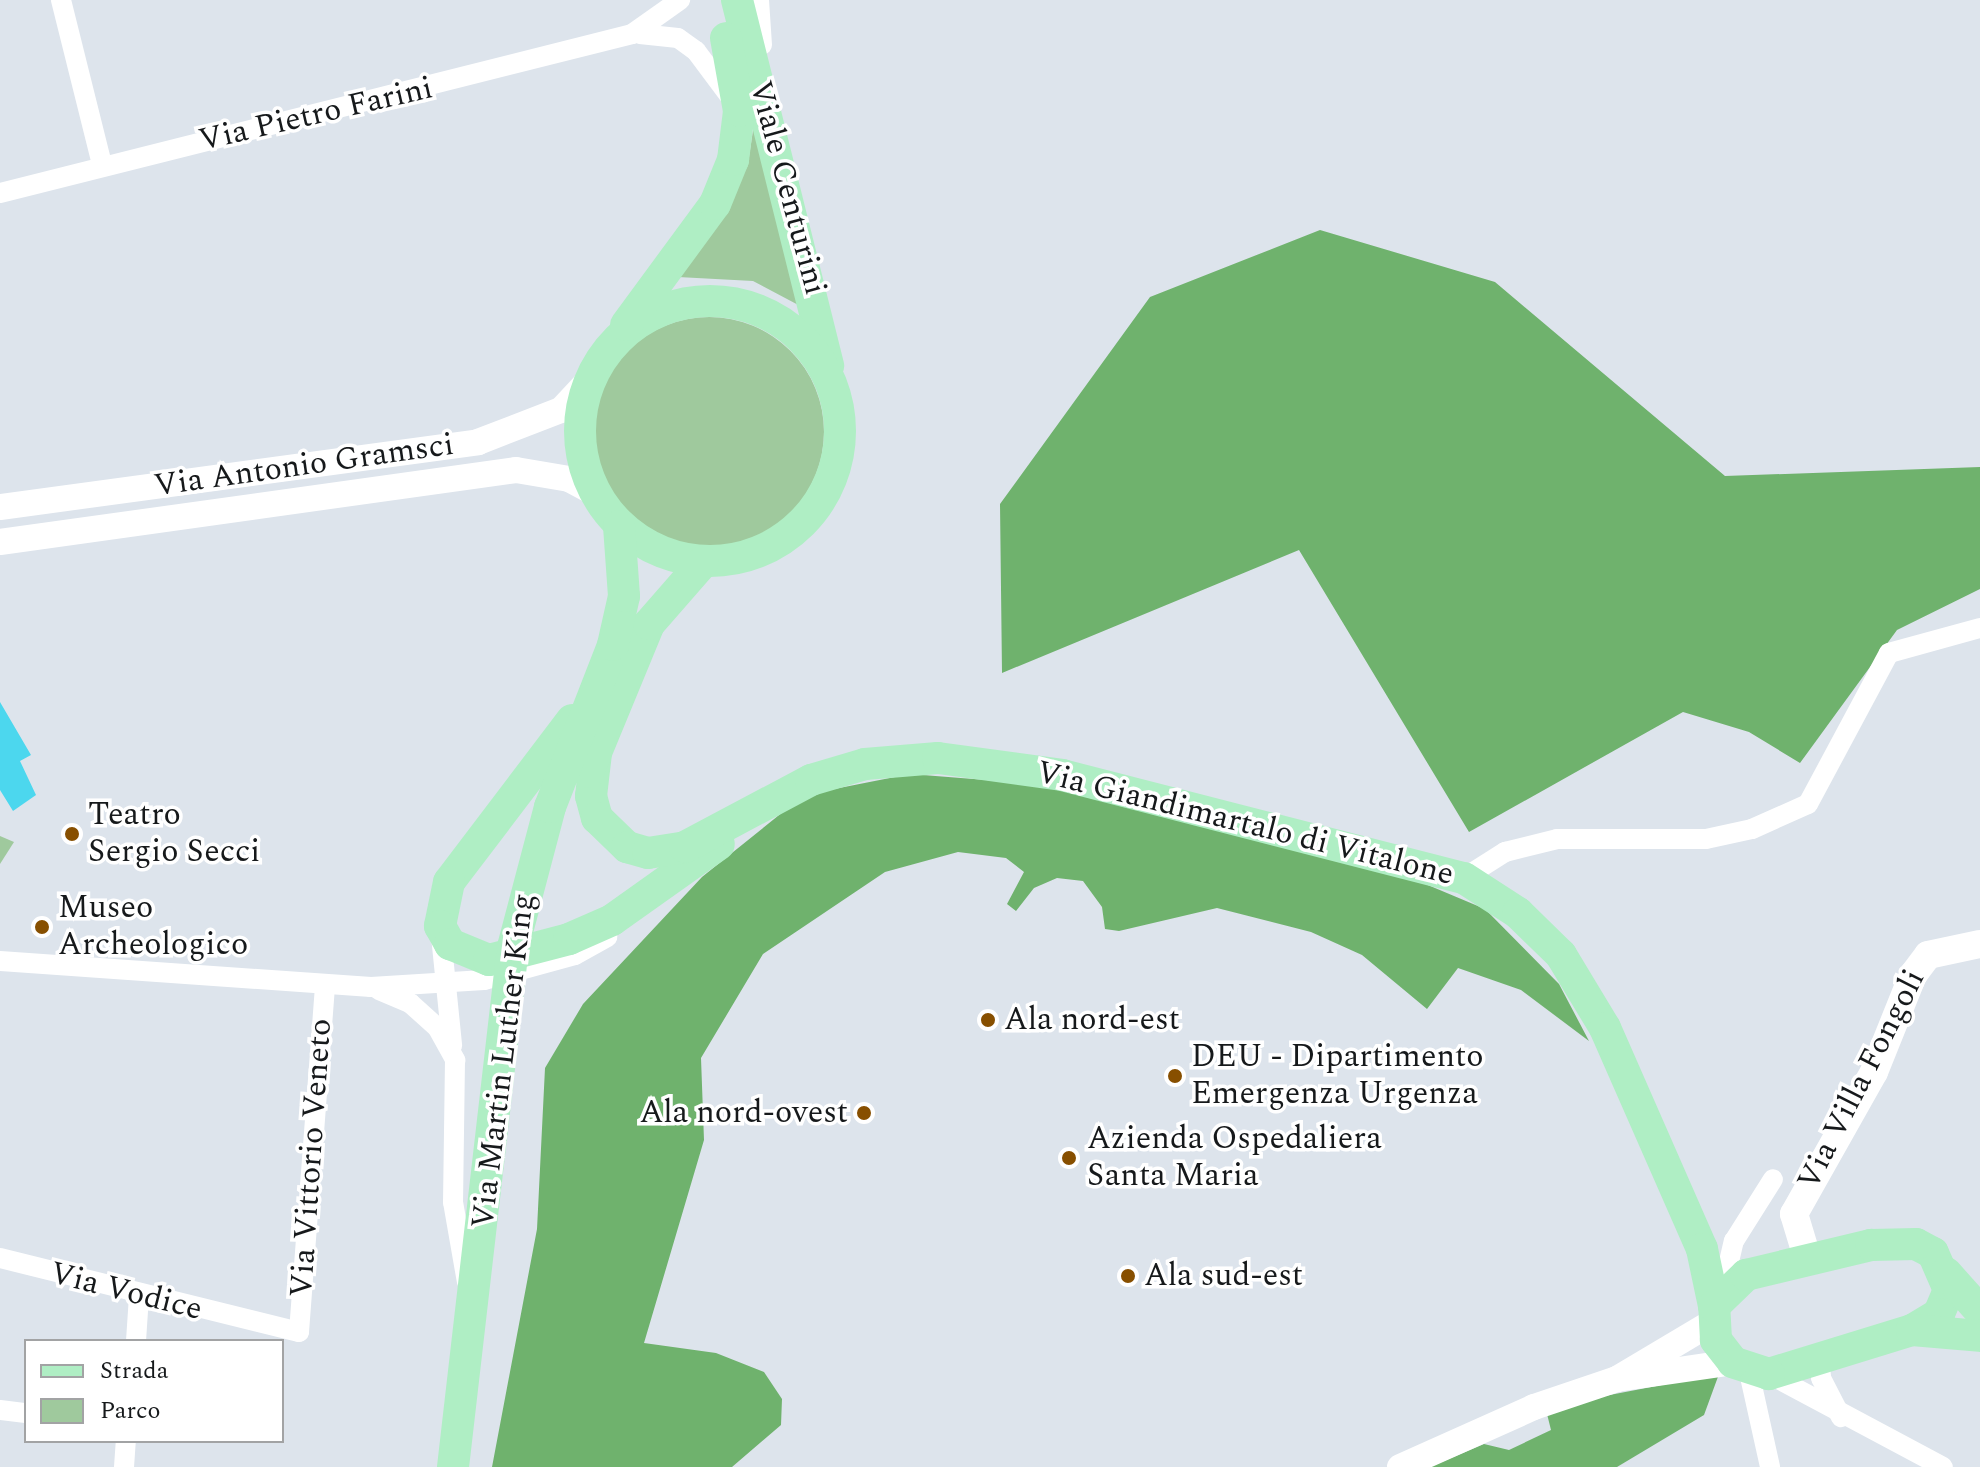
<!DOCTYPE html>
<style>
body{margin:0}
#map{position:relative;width:1980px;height:1467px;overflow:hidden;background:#dde4ec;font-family:Spectral,serif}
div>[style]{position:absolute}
.green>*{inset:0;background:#9fc99d}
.round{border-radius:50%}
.forest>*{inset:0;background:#6fb26d}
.water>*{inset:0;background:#4cd7ee}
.minor>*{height:20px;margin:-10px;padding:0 10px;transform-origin:10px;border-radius:10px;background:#fff}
.tertiary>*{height:26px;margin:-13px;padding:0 13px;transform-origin:13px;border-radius:13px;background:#fff}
.secondary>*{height:28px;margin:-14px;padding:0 14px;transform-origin:14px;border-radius:14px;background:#fff}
.primary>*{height:32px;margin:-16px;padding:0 16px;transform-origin:16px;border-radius:16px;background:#afeec4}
.primary>.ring{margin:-16px;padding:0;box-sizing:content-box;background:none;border:32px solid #afeec4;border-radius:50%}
.dots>*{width:22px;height:22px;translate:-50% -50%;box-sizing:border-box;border:4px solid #fff;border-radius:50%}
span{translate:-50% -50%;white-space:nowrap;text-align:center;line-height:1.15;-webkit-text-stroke:7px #fff;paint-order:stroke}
.street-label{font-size:32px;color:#16191b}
.poi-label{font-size:32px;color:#16191b}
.left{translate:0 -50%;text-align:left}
.right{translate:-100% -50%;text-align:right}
.legend{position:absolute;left:24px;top:1339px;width:260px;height:104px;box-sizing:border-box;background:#fff;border:2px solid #a2a3a4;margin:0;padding:10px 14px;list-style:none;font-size:24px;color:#16191b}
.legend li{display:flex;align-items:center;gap:16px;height:40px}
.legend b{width:40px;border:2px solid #a2a3a4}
</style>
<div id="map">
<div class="green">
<i style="clip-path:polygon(756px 110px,804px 308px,753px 281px,678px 277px,748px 164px)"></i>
<i class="round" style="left:594px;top:317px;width:230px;height:230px"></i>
<i style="clip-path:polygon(0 836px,14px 842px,0 864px)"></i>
</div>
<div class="forest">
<i style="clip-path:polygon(1320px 230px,1495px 282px,1725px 476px,1980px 467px,1980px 589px,1897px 630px,1800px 763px,1749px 732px,1683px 712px,1469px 832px,1299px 550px,1002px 673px,1000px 504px,1150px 297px)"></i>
<i style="clip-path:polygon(910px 774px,1127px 791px,1311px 836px,1485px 909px,1559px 984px,1589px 1041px,1521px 990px,1458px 968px,1427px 1009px,1362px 955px,1311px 932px,1217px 908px,1119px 931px,1105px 929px,1102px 907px,1083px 881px,1057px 878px,1034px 888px,1016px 911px,1007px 904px,1024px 872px,1006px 858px,958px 852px,885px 872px,763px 954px,701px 1058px,704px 1140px,644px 1343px,716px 1353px,764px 1372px,782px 1399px,781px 1425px,732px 1467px,492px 1467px,537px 1229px,545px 1068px,583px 1004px,702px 877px,804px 795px)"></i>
<i style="clip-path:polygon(1719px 1374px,1704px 1415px,1617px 1467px,1430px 1467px,1484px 1444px,1509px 1450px,1551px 1430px,1547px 1414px,1568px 1403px)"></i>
</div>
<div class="water">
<i style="clip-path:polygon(0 702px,31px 755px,20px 761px,36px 795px,13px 811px,0 790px)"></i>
</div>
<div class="minor">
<i style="left:61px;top:0;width:169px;rotate:76deg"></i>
<i style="left:759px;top:0;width:45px;rotate:86.2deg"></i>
<i style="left:640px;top:34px;width:38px;rotate:6deg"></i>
<i style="left:678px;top:38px;width:22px;rotate:36deg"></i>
<i style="left:696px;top:51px;width:59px;rotate:53.3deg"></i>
<i style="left:0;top:193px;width:652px;rotate:-14.12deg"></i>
<i style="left:632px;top:34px;width:59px;rotate:-35.3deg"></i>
<i style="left:1464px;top:878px;width:49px;rotate:-32.4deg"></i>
<i style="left:1505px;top:852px;width:54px;rotate:-14deg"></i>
<i style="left:1557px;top:839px;width:149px"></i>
<i style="left:1706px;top:839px;width:47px;rotate:-12.3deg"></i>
<i style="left:1752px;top:829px;width:61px;rotate:-24.1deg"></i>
<i style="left:1808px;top:804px;width:171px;rotate:-61.8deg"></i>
<i style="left:1889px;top:653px;width:94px;rotate:-15.4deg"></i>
<i style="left:440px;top:926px;width:120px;rotate:84.2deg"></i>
<i style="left:0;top:961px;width:372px;rotate:4deg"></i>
<i style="left:371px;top:987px;width:113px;rotate:-3.5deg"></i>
<i style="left:484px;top:980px;width:94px;rotate:-15.4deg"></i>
<i style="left:575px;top:955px;width:37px;rotate:-29deg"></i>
<i style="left:379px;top:990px;width:34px;rotate:23deg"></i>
<i style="left:410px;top:1003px;width:36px;rotate:42deg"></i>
<i style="left:437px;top:1027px;width:38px;rotate:61deg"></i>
<i style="left:455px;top:1060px;width:142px;rotate:90.8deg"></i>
<i style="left:453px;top:1202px;width:81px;rotate:80.1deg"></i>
<i style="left:0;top:1258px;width:308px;rotate:13.9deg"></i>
<i style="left:299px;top:1332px;width:349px;rotate:-85.7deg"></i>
<i style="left:1728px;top:1266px;width:26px;rotate:-77deg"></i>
<i style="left:1734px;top:1241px;width:73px;rotate:-57.8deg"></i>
<i style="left:136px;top:1341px;width:45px;rotate:-86.2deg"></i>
<i style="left:1819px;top:1354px;width:24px;rotate:85deg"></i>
<i style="left:1821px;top:1378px;width:44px;rotate:62.9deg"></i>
<i style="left:1749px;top:1372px;width:97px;rotate:77.5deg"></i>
<i style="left:1769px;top:1374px;width:197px;rotate:28.1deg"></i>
<i style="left:0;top:1410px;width:26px;rotate:7deg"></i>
<i style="left:124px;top:1467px;width:26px;rotate:-86deg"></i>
</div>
<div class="tertiary">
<i style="left:0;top:507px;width:482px;rotate:-7.7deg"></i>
<i style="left:478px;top:442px;width:89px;rotate:-21.1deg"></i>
<i style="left:561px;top:410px;width:41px;rotate:-47deg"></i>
<i style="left:0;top:542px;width:521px;rotate:-7.94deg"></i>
<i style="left:516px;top:470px;width:54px;rotate:9.6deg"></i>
<i style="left:569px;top:479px;width:27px;rotate:28deg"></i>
<i style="left:1617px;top:1379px;width:117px;rotate:-8.3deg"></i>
<i style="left:1400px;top:1467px;width:147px;rotate:-24.1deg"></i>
<i style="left:1534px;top:1407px;width:88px;rotate:-18.6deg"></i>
<i style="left:1617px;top:1379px;width:109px;rotate:-30.8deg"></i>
</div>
<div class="secondary">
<i style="left:1807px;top:1257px;width:45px;rotate:-106.8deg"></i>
<i style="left:1794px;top:1214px;width:163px;rotate:-60.6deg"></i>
<i style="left:1874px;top:1072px;width:105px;rotate:-68.1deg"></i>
<i style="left:1913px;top:975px;width:25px;rotate:-53deg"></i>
<i style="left:1928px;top:955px;width:53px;rotate:-11.9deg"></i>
</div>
<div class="primary">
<i style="left:737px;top:0;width:377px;rotate:76deg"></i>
<i class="ring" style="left:580px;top:301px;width:228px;height:228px"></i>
<i style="left:626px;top:325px;width:150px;rotate:-53.7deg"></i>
<i style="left:715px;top:204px;width:48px;rotate:-67.8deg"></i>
<i style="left:733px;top:160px;width:49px;rotate:-83deg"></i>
<i style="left:739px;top:111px;width:74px;rotate:-100.1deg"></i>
<i style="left:572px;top:720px;width:203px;rotate:127.2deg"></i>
<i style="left:449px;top:882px;width:45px;rotate:101.6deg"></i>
<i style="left:440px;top:926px;width:21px;rotate:61deg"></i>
<i style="left:450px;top:944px;width:42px;rotate:22.3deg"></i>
<i style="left:489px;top:960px;width:83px;rotate:-14.7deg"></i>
<i style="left:569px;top:939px;width:47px;rotate:-23.8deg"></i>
<i style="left:612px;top:920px;width:131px;rotate:-35.4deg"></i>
<i style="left:596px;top:753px;width:43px;rotate:96.6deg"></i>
<i style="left:591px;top:796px;width:23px;rotate:75deg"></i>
<i style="left:597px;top:818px;width:42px;rotate:44deg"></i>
<i style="left:627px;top:847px;width:22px;rotate:16deg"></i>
<i style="left:648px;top:853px;width:37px;rotate:-9deg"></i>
<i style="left:685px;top:847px;width:143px;rotate:-28deg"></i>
<i style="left:811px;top:780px;width:56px;rotate:-16.5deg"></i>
<i style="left:865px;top:764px;width:73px;rotate:-4.7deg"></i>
<i style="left:938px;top:758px;width:125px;rotate:7.8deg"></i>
<i style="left:1062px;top:775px;width:415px;rotate:14.4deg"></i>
<i style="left:1464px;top:878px;width:64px;rotate:32.9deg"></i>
<i style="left:1518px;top:913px;width:60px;rotate:44.3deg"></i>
<i style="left:1561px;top:955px;width:85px;rotate:58.9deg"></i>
<i style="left:1605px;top:1028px;width:241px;rotate:66.3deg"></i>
<i style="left:1702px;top:1249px;width:58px;rotate:78.1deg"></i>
<i style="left:588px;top:772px;width:160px;rotate:-67.6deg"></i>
<i style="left:649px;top:624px;width:82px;rotate:-48.9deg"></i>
<i style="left:1916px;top:1244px;width:19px;rotate:28deg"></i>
<i style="left:1933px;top:1253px;width:40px;rotate:66.6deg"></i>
<i style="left:1949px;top:1290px;width:26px;rotate:113deg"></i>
<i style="left:1939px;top:1314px;width:31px;rotate:149deg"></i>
<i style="left:1912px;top:1330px;width:150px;rotate:162.9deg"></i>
<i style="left:1769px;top:1374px;width:38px;rotate:-162deg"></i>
<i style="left:1733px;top:1362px;width:28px;rotate:-128deg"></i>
<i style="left:1716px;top:1340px;width:34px;rotate:-93deg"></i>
<i style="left:1714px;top:1306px;width:45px;rotate:-44.1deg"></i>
<i style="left:1746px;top:1275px;width:129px;rotate:-13.5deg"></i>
<i style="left:1871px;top:1245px;width:45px;rotate:-1.3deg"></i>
<i style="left:1946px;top:1273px;width:51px;rotate:48.2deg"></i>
<i style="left:1912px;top:1330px;width:68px;rotate:5deg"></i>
<i style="left:453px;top:1467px;width:523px;rotate:-83.42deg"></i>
<i style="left:513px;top:947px;width:145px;rotate:-75.2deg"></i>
<i style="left:550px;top:807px;width:174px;rotate:-68.7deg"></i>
<i style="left:613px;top:645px;width:50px;rotate:-77.3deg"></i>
<i style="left:624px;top:596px;width:70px;rotate:-94.1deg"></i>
</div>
<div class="dots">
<i style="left:72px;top:834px;background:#874f00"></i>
<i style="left:42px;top:927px;background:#874f00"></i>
<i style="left:988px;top:1020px;background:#874f00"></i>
<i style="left:1175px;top:1076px;background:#874f00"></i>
<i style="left:864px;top:1113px;background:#874f00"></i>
<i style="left:1069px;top:1158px;background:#874f00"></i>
<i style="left:1128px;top:1276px;background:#874f00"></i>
</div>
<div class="street-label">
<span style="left:316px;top:115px;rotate:-13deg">Via Pietro Farini</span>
<span style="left:787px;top:188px;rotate:75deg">Viale Centurini</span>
<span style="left:304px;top:466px;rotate:-8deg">Via Antonio Gramsci</span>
<span style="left:1245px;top:824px;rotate:14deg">Via Giandimartalo di Vitalone</span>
<span style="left:504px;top:1061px;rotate:-83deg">Via Martin Luther King</span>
<span style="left:1862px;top:1080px;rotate:-63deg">Via Villa Fongoli</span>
<span style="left:312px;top:1158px;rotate:-86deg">Via Vittorio Veneto</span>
<span style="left:126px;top:1292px;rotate:14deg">Via Vodice</span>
</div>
<div class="poi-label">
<span class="left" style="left:88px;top:834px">Teatro<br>Sergio Secci</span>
<span class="left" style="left:58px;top:927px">Museo<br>Archeologico</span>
<span class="left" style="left:1004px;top:1020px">Ala nord-est</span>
<span class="left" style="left:1191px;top:1076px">DEU - Dipartimento<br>Emergenza Urgenza</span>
<span class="right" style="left:848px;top:1113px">Ala nord-ovest</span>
<span class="left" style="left:1087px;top:1158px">Azienda Ospedaliera<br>Santa Maria</span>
<span class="left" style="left:1144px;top:1276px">Ala sud-est</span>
</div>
<ul class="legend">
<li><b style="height:10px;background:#afeec4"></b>Strada</li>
<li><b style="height:22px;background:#9fc99d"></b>Parco</li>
</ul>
</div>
